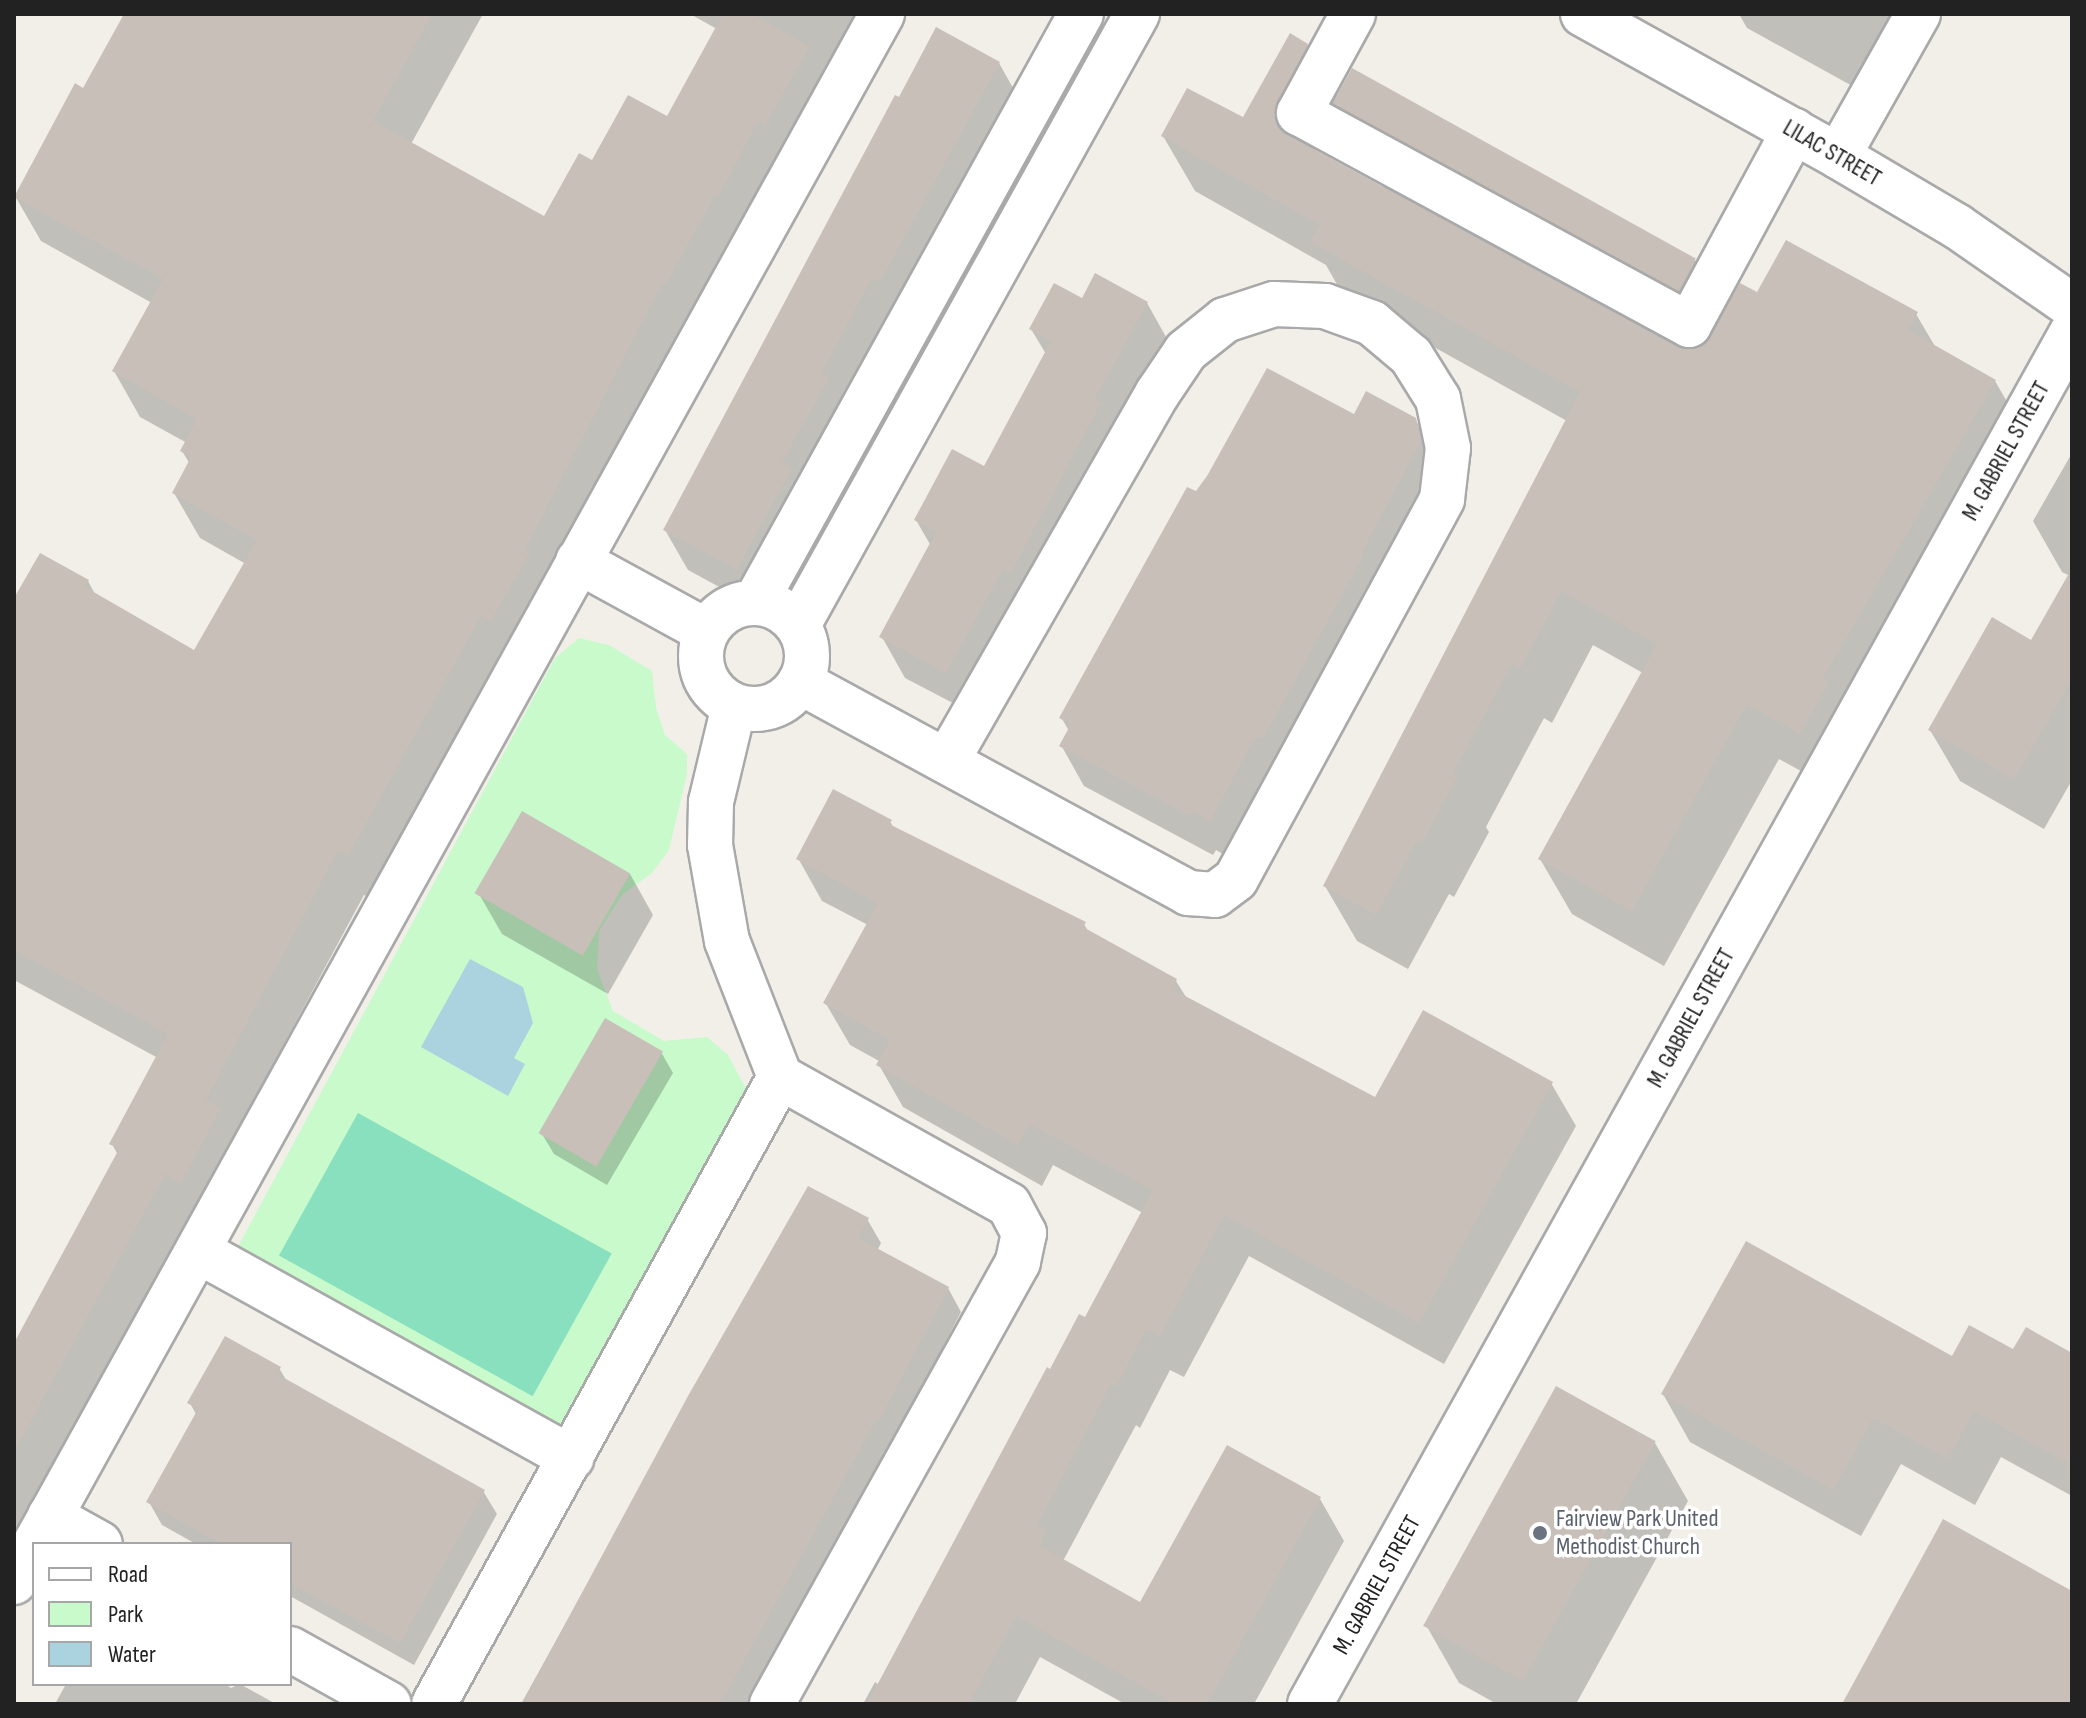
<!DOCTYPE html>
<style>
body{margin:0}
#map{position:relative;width:2086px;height:1718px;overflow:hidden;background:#f2efe9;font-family:"Sofia Sans Condensed",sans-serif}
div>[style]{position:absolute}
.park>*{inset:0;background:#c8facc}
.pitch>*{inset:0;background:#88e0be;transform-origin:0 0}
.water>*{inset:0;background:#aad3df}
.shadow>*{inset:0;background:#0003}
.building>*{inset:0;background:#c7bfb8;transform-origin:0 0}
.roads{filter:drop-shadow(2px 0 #a9a9a9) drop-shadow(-2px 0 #a9a9a9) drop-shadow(0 2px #a9a9a9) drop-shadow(0 -2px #a9a9a9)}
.minor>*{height:44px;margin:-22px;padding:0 22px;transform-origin:22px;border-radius:22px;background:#fff}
.minor>.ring{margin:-22px;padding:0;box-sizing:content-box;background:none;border:44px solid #fff;border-radius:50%}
.dots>*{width:22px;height:22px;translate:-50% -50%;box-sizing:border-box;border:4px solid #fff;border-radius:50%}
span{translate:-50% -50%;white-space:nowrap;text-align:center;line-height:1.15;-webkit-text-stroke:7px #fff;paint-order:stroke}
.street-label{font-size:24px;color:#222}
.worship-label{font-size:24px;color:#5b616d}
.left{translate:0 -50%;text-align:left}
.frame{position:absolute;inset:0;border:16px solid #222;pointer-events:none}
.legend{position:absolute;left:32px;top:1542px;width:260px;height:144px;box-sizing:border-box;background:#fff;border:2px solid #a7a7a7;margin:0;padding:10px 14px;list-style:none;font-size:24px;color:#222}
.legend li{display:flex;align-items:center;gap:16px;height:40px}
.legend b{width:40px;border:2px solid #a7a7a7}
</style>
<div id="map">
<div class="park">
<i style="clip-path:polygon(579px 638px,609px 645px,652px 671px,656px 708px,665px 735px,687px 754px,687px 774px,669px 850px,652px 873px,622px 895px,599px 931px,597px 969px,613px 1011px,664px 1041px,707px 1037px,728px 1055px,750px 1096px,557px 1433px,234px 1254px,555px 658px)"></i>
</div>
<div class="pitch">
<i style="left:358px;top:1113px;width:290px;height:163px;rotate:29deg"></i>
</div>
<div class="water">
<i style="clip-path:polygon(470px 959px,523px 987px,533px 1023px,514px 1058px,525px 1064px,508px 1096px,421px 1047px)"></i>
</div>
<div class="shadow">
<i style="clip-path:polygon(127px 14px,483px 14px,411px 144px,544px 218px,592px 163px,667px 119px,717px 29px,690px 14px,859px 14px,375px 900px,364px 895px,14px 1546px,14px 1345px,118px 1155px,112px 1144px,158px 1058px,14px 980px,14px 602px,88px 581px,96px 596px,195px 653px,246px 564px,200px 538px,174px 493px,190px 464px,182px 451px,187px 443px,140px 417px,114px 371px,152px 303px,41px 241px,15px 196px,84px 91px)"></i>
<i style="clip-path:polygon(1739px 14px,1909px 14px,1865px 93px,1747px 28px)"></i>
<i style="clip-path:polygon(evenodd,1307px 45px,1338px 98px,1695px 260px,1725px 312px,1758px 295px,1916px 314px,1936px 348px,1995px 381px,2027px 436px,1832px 788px,1779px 759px,1664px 966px,1572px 914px,1540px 859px,1643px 673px,1593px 645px,1552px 723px,1544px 718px,1486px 827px,1489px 832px,1454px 897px,1449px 894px,1408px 969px,1357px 941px,1325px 886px,1567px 421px,1344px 297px,1326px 265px,1195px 191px,1163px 136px,1244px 120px,1307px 45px,1337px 105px,1386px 191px,1314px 152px,1337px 105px)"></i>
<i style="clip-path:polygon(999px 63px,1022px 104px,760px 609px,688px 570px,665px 530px,900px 100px)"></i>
<i style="clip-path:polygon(1083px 301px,1147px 303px,1170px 344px,970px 712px,905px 678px,882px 637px,931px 546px,916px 520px,985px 468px,1046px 354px,1031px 329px)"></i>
<i style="clip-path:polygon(1354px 417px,1415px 419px,1439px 460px,1233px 860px,1216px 850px,1213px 855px,1084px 786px,1061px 745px,1069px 731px,1061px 717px,1196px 494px)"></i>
<i style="clip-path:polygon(2072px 453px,2072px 780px,2044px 829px,1960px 781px,1930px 730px,2032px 643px,2070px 576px,2062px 572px,2033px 521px)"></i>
<i style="clip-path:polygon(890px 821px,894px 829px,1084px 924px,1089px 933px,1176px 981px,1186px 997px,1375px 1099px,1551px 1083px,1576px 1126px,1444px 1364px,1249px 1256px,1184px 1377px,1170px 1370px,1140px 1428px,1136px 1425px,1063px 1561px,1141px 1604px,1320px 1499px,1344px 1541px,1254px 1704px,1125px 1704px,1040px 1657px,1015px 1704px,863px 1704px,875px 1682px,879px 1685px,1051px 1372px,1086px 1320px,1143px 1213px,1053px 1165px,1042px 1186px,903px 1107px,879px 1065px,881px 1062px,850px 1045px,825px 1002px,868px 925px,822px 901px,798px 858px)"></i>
<i style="clip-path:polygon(630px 874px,653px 915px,608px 994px,502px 934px,479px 894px)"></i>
<i style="clip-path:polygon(661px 1052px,673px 1073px,607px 1185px,554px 1154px,542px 1134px)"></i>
<i style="clip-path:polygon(867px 1219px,881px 1243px,877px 1251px,948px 1288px,961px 1312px,893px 1444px,890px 1442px,747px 1704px,521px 1704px,728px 1329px)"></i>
<i style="clip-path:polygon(2072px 1355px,2072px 1496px,2001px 1457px,1975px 1505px,1901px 1464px,1861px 1536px,1690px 1442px,1663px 1394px,1953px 1359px)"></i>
<i style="clip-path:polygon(279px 1368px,288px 1383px,483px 1491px,497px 1514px,414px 1665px,290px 1596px,290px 1544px,196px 1544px,162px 1525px,149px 1502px,197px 1416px,190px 1403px)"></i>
<i style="clip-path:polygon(1655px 1443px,1688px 1501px,1576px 1704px,1497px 1704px,1459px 1683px,1426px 1625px)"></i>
<i style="clip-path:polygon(66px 1684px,225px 1684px,231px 1688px,240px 1684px,276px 1704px,55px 1704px)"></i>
</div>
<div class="building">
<i style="clip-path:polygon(124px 14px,432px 14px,373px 121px,544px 216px,579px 153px,592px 160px,628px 95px,667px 116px,723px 14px,752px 14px,810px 47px,765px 125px,758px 121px,718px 197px,715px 195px,666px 284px,663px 282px,525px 549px,530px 552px,491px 621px,481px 616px,348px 856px,338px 850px,206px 1100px,221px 1108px,181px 1183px,165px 1174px,14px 1452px,14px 1343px,119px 1149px,109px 1144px,168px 1034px,14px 950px,14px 598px,40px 553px,89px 580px,85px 587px,194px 650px,257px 540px,172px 493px,191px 457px,180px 451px,197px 419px,112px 371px,163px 279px,14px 197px,75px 83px,83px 88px)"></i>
<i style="clip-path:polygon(936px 27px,1000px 62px,880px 282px,872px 278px,821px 373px,829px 378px,782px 462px,792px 468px,737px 569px,663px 530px,895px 95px,899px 97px)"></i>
<i style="clip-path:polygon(1290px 33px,1308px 44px,1274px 113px,1277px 125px,1286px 134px,1677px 347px,1690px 350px,1703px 346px,1740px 283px,1757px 292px,1786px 240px,1918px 312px,1908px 330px,1996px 380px,1823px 678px,1829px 682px,1800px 734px,1747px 704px,1632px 911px,1538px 859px,1657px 644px,1561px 591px,1520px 669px,1512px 664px,1453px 773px,1458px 775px,1422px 843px,1417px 840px,1376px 915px,1323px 886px,1580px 392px,1310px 242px,1320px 225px,1161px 136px,1187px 88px,1243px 117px)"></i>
<i style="left:1352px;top:68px;width:393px;height:40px;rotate:29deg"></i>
<i style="clip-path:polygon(1095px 273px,1148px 302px,1094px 400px,1101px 403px,1011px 573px,1003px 569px,946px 673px,879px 637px,936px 532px,914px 520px,952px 449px,984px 466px,1051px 341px,1029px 329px,1054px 283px,1082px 298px)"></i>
<i style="clip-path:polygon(1267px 368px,1354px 414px,1366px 391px,1416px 418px,1421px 441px,1361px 554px,1364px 555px,1263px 739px,1256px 736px,1210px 821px,1193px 811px,1190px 816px,1059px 746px,1071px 724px,1059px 718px,1187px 487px,1196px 491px,1207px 476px)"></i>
<i style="clip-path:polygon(2072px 568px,2072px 679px,2014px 779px,1928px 730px,1992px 617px,2031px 640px)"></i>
<i style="clip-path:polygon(833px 789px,892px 820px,889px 824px,1086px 922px,1083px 927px,1177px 979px,1172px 989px,1375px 1097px,1423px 1010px,1553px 1082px,1419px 1323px,1224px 1215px,1160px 1336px,1146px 1329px,1116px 1387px,1111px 1384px,1037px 1525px,1048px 1531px,1040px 1546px,1140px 1602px,1227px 1445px,1321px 1497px,1207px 1704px,1174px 1704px,1016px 1616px,969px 1704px,867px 1704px,1047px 1367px,1050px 1369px,1079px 1314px,1085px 1317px,1153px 1190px,1029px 1124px,1018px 1145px,876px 1065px,890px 1040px,823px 1003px,878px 903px,796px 859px)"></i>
<i style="left:522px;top:811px;width:125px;height:95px;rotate:30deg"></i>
<i style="left:605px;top:1018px;width:67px;height:133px;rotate:30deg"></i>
<i style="clip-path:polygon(808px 1186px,869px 1218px,858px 1238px,949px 1287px,879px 1421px,876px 1420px,720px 1704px,522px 1704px,688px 1396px)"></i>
<i style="clip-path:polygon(1746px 1241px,1952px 1356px,1969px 1325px,2013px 1349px,2026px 1327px,2072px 1353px,2072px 1466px,1974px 1411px,1948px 1459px,1873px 1418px,1833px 1490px,1661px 1394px)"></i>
<i style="clip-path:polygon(225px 1336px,281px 1367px,277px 1374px,485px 1490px,400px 1643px,290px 1583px,290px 1544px,222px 1544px,146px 1502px,198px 1409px,187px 1403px)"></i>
<i style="left:1556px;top:1386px;width:114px;height:274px;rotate:29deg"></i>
<i style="clip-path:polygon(1943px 1519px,2072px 1591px,2072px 1704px,1842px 1704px)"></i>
</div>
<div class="roads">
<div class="minor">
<i style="left:1353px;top:14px;width:113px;rotate:118.6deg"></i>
<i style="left:1299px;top:113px;width:444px;rotate:28.5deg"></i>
<i style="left:1689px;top:325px;width:221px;rotate:-61.6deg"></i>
<i style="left:1583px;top:14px;width:292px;rotate:29.1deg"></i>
<i style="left:1838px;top:156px;width:139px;rotate:30.6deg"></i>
<i style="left:1958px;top:227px;width:139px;rotate:34.7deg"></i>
<i style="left:1838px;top:156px;width:163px;rotate:-60.6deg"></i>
<i style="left:578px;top:561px;width:146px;rotate:28.7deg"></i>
<i class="ring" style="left:701px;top:603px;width:62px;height:62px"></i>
<i style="left:755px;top:603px;width:673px;rotate:-61.04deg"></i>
<i style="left:798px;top:625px;width:699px;rotate:-60.98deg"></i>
<i style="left:800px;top:682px;width:442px;rotate:28.5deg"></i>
<i style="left:1188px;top:893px;width:27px;rotate:4deg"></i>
<i style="left:1215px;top:895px;width:26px;rotate:-37deg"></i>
<i style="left:1236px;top:879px;width:432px;rotate:-61.5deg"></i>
<i style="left:1442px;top:499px;width:51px;rotate:-83.3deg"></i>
<i style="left:1448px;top:448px;width:50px;rotate:-101.5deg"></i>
<i style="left:1438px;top:399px;width:51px;rotate:-122.1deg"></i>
<i style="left:1411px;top:356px;width:51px;rotate:-139.8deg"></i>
<i style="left:1372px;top:323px;width:50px;rotate:-160.1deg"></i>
<i style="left:1325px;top:306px;width:51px;rotate:-177.8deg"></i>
<i style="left:1274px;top:304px;width:52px;rotate:161.9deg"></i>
<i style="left:1225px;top:320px;width:50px;rotate:141.5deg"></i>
<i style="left:1186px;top:351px;width:52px;rotate:124deg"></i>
<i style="left:1157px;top:394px;width:423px;rotate:119.8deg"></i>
<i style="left:734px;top:706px;width:99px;rotate:103.5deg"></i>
<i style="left:711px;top:802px;width:43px;rotate:91.3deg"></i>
<i style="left:710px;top:845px;width:97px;rotate:80deg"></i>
<i style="left:727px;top:941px;width:146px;rotate:68.7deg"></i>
<i style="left:780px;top:1077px;width:262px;rotate:29.2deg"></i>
<i style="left:1009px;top:1205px;width:32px;rotate:62deg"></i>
<i style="left:1024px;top:1233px;width:30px;rotate:102deg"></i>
<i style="left:1018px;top:1262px;width:506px;rotate:119.1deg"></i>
<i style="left:198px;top:1251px;width:427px;rotate:29deg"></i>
<i style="left:50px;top:1516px;width:57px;rotate:29.2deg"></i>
<i style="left:35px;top:1544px;width:1749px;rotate:-61.03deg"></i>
<i style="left:14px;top:1582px;width:41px;rotate:-60.9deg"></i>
<i style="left:290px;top:1649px;width:113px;rotate:29.1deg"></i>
<i style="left:434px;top:1704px;width:716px;rotate:-61.11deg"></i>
<i style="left:1310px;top:1704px;width:1569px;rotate:-60.95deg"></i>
</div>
</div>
<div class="dots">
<i style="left:1540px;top:1533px;background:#6b7280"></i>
</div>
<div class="street-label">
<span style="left:1832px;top:153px;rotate:30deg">LILAC STREET</span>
<span style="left:2006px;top:451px;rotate:-61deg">M. GABRIEL STREET</span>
<span style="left:1691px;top:1018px;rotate:-61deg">M. GABRIEL STREET</span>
<span style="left:1377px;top:1585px;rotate:-61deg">M. GABRIEL STREET</span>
</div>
<div class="worship-label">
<span class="left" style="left:1556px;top:1533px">Fairview Park United<br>Methodist Church</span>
</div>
<div class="frame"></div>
<ul class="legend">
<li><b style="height:10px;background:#fff"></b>Road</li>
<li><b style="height:22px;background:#c8facc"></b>Park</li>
<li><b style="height:22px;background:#aad3df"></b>Water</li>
</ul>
</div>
